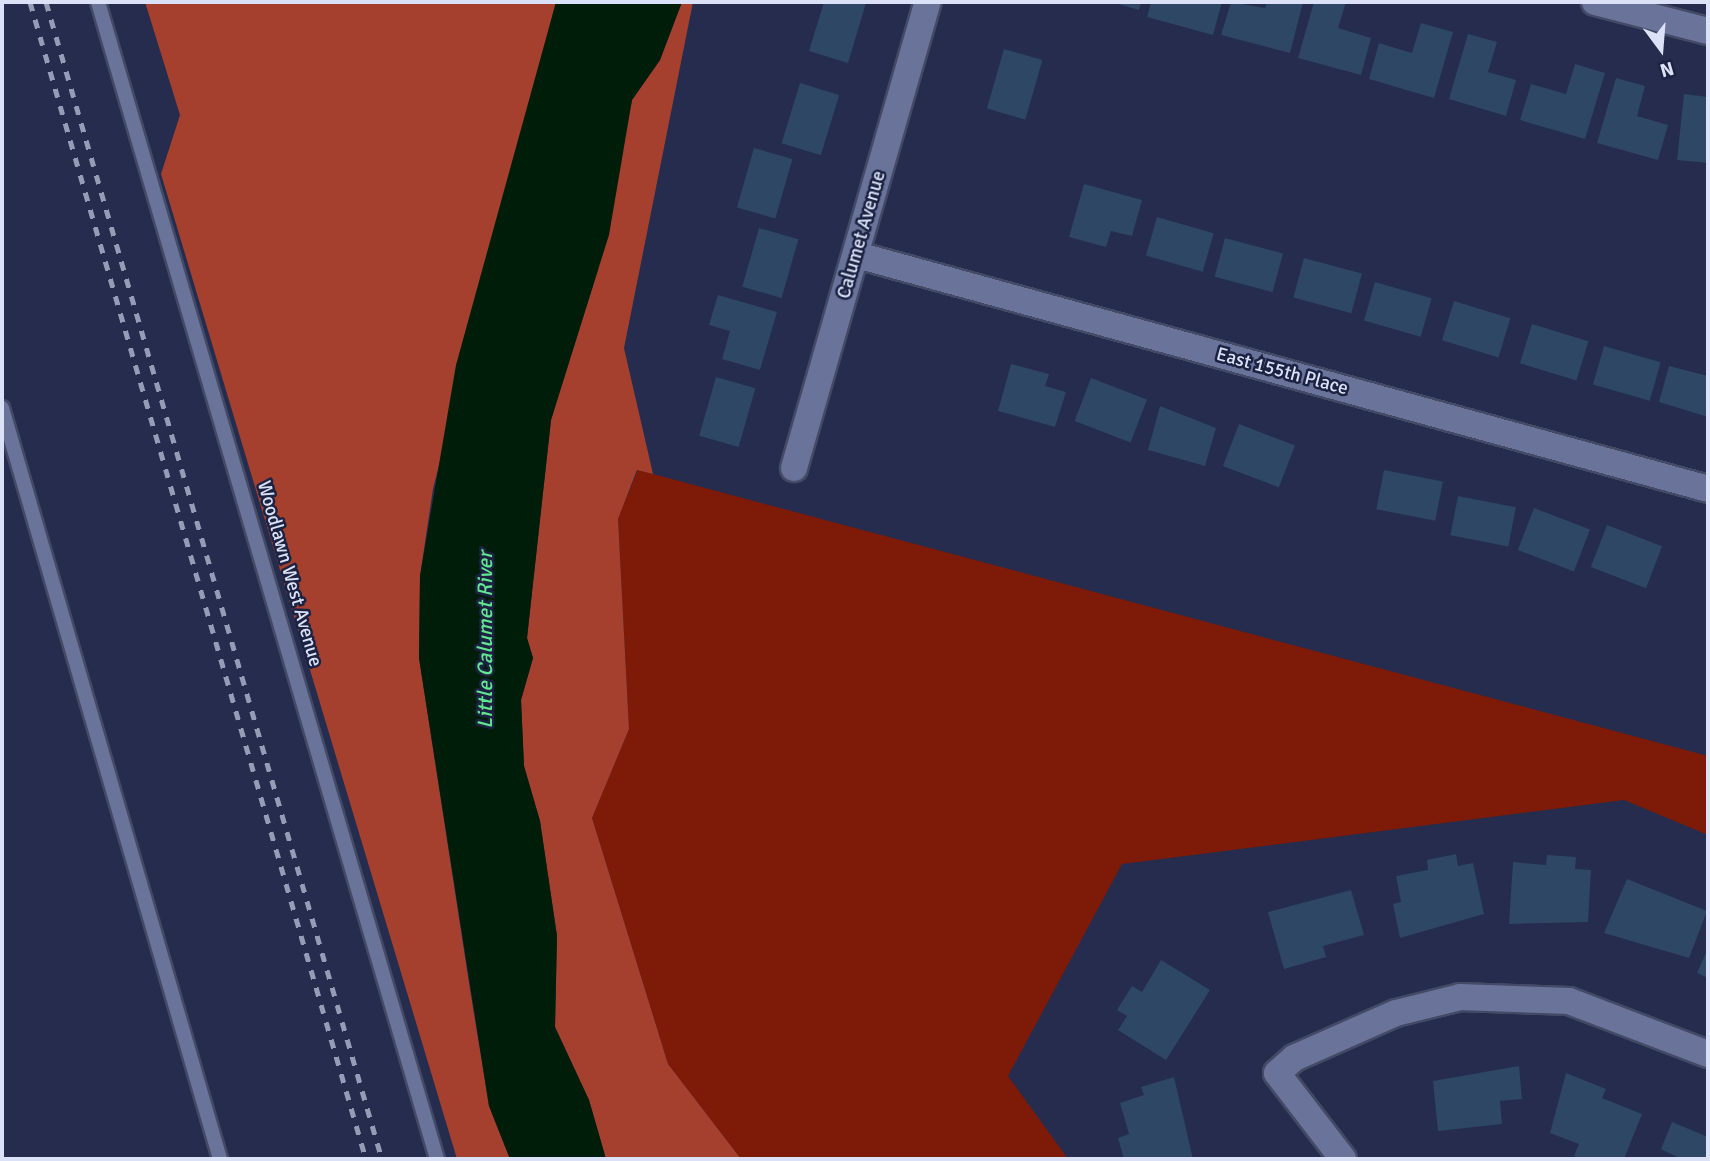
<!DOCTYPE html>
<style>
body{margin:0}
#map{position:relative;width:1710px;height:1161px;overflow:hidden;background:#252c4d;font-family:Signika,sans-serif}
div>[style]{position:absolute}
.green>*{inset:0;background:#7d1a08}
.forest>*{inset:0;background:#a5402e}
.water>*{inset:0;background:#001d09}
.building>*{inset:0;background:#2d4764;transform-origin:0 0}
.roads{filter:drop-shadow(2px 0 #434a65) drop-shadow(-2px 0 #434a65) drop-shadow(0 2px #434a65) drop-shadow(0 -2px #434a65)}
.service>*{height:14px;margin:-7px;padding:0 7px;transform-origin:7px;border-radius:7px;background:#6a749a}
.minor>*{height:26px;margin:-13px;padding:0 13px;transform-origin:13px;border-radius:13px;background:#6a749a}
.rail>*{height:5px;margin-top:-2.5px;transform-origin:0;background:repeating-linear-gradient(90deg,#959cb6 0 9px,transparent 0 18px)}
span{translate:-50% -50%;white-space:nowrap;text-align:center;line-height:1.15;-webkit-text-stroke:5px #1b2242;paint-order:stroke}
.street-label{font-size:19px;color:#dbe2f7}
.water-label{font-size:21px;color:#63e690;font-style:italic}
.frame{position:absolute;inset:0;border:4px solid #dbe2f7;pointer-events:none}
.north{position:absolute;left:1626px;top:14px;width:70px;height:70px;-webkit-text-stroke:5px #1b2242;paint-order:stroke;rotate:164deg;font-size:19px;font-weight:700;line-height:28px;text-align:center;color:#dbe2f7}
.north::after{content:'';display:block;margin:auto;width:24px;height:32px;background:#dbe2f7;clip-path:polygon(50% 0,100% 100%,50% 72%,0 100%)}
</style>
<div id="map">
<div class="green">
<i style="clip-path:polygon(638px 470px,1708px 756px,1708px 835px,1624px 800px,1122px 864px,1008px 1076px,1068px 1159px,741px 1159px,668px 1064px,592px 818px,629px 729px,618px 518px)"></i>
</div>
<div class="forest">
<i style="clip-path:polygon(145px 2px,556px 2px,433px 489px,420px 576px,419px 658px,469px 983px,489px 1106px,510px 1159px,457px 1159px,161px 174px,180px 115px)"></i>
<i style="clip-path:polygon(682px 2px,693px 2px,624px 348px,653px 474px,637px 470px,618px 519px,629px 729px,592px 818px,668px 1064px,741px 1159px,606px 1159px,589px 1100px,555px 1027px,557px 936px,540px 821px,524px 766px,521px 700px,533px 658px,527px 638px,551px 420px,598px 269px,632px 100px,660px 60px)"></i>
</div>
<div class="water">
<i style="clip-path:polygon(556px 2px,682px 2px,660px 60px,632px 100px,609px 235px,551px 420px,527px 638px,533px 658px,521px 700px,524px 766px,540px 821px,557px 936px,555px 1027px,589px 1100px,606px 1159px,510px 1159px,489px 1106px,419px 658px,420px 576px,456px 365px)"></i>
</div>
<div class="building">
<i style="clip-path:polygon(824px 2px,866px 3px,848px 63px,809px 51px)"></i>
<i style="clip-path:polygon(1111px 2px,1141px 2px,1139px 10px)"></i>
<i style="clip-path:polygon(1151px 2px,1222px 2px,1213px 35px,1147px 17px)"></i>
<i style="clip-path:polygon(1231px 2px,1265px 8px,1267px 2px,1303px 2px,1290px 53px,1221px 35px)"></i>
<i style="clip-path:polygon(1314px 2px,1346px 2px,1338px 28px,1371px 38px,1361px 75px,1298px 58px)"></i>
<i style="clip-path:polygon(1421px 23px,1453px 32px,1434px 98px,1369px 79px,1379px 43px,1412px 53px)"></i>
<i style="clip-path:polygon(1468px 34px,1497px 42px,1488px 72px,1516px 80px,1506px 116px,1449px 99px)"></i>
<i style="left:1004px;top:49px;width:40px;height:62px;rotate:16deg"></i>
<i style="clip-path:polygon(1575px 64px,1605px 73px,1585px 139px,1520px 120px,1531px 84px,1566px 94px)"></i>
<i style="clip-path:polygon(1616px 78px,1645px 86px,1637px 116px,1668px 125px,1658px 160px,1597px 143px)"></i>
<i style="left:800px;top:83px;width:41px;height:63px;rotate:17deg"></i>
<i style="clip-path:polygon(1684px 94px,1708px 97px,1708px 163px,1677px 160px)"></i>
<i style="left:754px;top:148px;width:40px;height:62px;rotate:16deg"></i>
<i style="clip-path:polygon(1084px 184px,1142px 200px,1132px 236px,1111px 231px,1106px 247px,1069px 237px)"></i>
<i style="left:1157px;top:217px;width:59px;height:40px;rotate:16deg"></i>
<i style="left:759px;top:228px;width:41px;height:61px;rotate:16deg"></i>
<i style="left:1225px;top:238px;width:60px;height:40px;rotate:15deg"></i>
<i style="left:1304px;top:258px;width:60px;height:41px;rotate:15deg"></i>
<i style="left:1375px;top:282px;width:59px;height:40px;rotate:16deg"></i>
<i style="clip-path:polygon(718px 295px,777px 312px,760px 370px,722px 359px,730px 331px,709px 325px)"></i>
<i style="left:1454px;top:301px;width:59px;height:41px;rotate:17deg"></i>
<i style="left:1532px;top:324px;width:59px;height:41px;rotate:17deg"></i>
<i style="left:1604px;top:346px;width:59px;height:40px;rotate:16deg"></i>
<i style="clip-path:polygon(1011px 364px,1049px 374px,1045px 386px,1066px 392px,1055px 427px,998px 411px)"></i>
<i style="clip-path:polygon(1669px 366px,1708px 376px,1708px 417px,1659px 402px)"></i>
<i style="left:716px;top:377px;width:41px;height:61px;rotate:16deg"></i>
<i style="left:1091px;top:378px;width:60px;height:46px;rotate:21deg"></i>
<i style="clip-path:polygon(1160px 406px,1216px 428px,1205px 466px,1148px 450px)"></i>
<i style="left:1239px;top:424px;width:60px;height:45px;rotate:21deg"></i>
<i style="left:1384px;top:470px;width:60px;height:40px;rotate:11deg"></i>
<i style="left:1458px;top:496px;width:59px;height:40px;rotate:11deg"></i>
<i style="left:1534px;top:508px;width:60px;height:45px;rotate:21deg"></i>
<i style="left:1607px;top:525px;width:59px;height:45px;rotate:21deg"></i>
<i style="clip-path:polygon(1456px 854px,1458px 866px,1473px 863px,1484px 914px,1400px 938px,1393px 904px,1401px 902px,1396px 876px,1428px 870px,1427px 860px)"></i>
<i style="clip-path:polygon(1547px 855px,1576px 857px,1575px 869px,1591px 870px,1588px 922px,1509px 924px,1513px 862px,1546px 865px)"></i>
<i style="clip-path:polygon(1627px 879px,1707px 911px,1689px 958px,1604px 933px)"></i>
<i style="clip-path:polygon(1351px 890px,1364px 935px,1323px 946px,1326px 957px,1284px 969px,1268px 912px)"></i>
<i style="clip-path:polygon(1708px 948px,1708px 978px,1697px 973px)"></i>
<i style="clip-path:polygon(1161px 960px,1210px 990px,1166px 1060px,1118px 1030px,1127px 1016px,1117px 1010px,1132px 986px,1142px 992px)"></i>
<i style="clip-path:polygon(1519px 1066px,1522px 1099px,1500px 1101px,1502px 1124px,1438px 1131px,1433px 1081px)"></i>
<i style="clip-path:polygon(1566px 1073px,1606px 1089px,1602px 1098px,1642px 1114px,1624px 1159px,1583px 1159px,1574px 1156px,1579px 1144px,1550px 1133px)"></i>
<i style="clip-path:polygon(1174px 1077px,1193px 1159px,1124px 1159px,1118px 1138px,1129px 1134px,1120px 1103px,1144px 1095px,1141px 1087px)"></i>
<i style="clip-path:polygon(1672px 1122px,1708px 1137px,1708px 1159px,1681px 1159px,1661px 1149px)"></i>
</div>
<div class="roads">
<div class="service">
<i style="left:98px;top:2px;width:1206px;rotate:73.67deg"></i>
<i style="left:2px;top:408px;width:782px;rotate:73.81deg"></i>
</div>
<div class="minor">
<i style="left:1595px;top:2px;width:117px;rotate:14.4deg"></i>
<i style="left:857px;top:255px;width:883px;rotate:15.37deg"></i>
<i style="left:794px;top:468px;width:485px;rotate:-74deg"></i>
<i style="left:1343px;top:1159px;width:108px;rotate:-127.5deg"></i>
<i style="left:1277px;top:1073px;width:23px;rotate:-41deg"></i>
<i style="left:1294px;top:1058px;width:111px;rotate:-23.8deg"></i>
<i style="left:1396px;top:1013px;width:66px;rotate:-14deg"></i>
<i style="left:1460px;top:997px;width:109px;rotate:2.1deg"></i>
<i style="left:1569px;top:1001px;width:149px;rotate:20.9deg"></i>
</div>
</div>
<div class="rail">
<i style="left:30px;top:2px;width:1205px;rotate:73.81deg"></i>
<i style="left:46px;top:2px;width:1205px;rotate:73.81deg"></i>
</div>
<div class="street-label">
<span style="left:862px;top:235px;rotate:-74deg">Calumet Avenue</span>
<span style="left:1282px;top:372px;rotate:15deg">East 155th Place</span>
<span style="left:289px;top:574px;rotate:74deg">Woodlawn West Avenue</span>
</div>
<div class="water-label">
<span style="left:485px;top:640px;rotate:-90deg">Little Calumet River</span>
</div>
<div class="frame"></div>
<div class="north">N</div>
</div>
